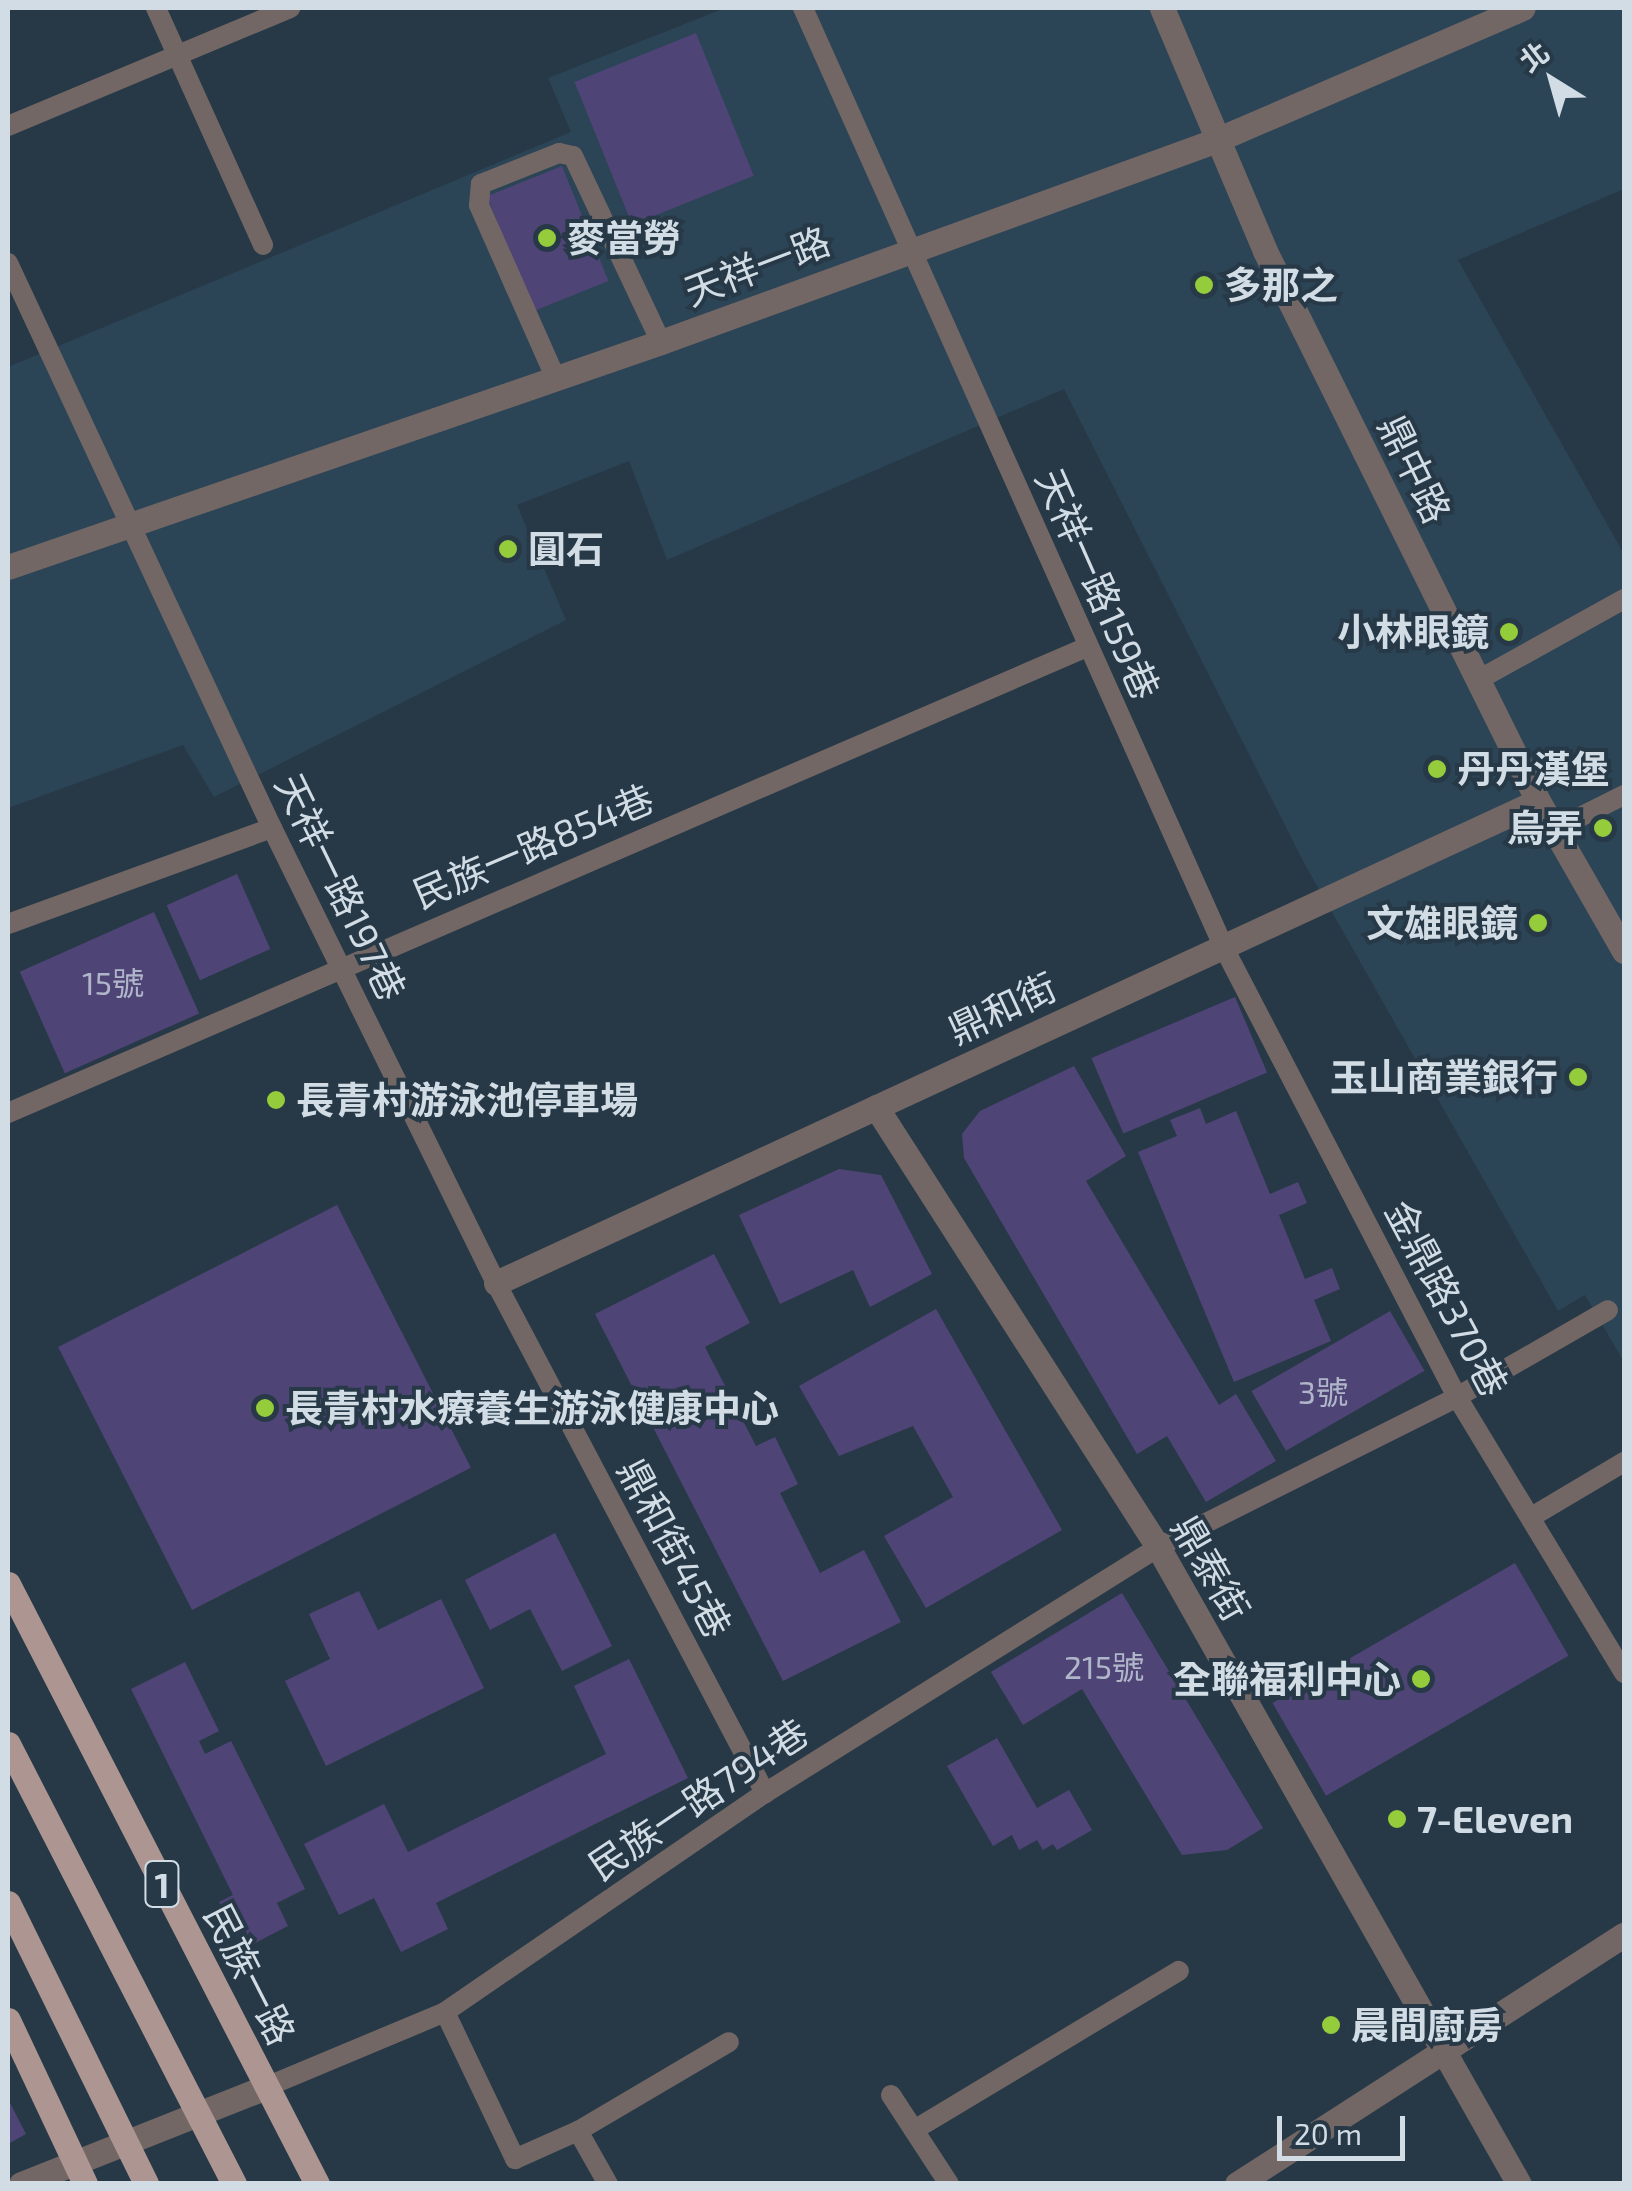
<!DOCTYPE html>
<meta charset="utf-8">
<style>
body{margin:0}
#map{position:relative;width:1632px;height:2191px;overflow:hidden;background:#273947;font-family:"Exo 2","Noto Sans TC",sans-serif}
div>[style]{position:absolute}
.built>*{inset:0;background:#2b4456}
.building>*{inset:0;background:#4f4476;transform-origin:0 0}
.service>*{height:20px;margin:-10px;padding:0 10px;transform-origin:10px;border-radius:10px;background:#736765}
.minor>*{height:25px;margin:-12.5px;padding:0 12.5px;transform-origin:12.5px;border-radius:12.5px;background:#736765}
.tertiary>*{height:25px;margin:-12.5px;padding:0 12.5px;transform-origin:12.5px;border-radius:12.5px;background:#736765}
.primary>*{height:25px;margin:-12.5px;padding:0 12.5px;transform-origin:12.5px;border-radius:12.5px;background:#ad9691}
.dots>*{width:28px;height:28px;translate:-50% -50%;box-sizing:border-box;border:5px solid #273947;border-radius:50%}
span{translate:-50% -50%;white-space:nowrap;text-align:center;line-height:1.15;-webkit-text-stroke:8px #273947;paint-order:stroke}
.number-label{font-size:32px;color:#b0b6c9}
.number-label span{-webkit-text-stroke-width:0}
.shield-label span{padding:2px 8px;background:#273947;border:2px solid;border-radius:8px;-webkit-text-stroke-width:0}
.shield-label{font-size:35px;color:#d1dce5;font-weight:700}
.poi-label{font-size:38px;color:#d1dce5;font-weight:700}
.left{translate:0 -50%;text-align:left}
.right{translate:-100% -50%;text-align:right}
.street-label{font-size:38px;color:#d1dce5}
.frame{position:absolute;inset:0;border:10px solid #d1dce5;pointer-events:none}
.north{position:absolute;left:1502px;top:30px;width:100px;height:100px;-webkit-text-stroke:8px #273947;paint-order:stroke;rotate:323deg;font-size:28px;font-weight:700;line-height:40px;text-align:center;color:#d1dce5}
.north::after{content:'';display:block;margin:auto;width:35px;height:45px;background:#d1dce5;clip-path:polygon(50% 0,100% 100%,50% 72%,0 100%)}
.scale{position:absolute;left:1277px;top:2116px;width:128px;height:45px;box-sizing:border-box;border:5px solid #d1dce5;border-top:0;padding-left:12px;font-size:30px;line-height:35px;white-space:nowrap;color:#d1dce5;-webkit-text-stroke:8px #273947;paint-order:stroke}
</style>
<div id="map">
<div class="built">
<i style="clip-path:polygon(725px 8px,1624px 8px,1624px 189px,1458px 260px,1624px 554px,1624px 1362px,1585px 1295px,1558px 1311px,1303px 861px,1064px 389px,667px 560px,629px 461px,517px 505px,566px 620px,214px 797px,183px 745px,8px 808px,8px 367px,571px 132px,548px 78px)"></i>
</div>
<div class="building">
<i style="left:696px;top:33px;width:154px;height:131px;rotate:68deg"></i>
<i style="left:562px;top:166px;width:124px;height:81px;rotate:68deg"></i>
<i style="left:237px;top:874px;width:82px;height:77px;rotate:66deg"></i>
<i style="left:154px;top:912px;width:111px;height:147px;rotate:66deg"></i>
<i style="left:1235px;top:997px;width:82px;height:156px;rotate:67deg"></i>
<i style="clip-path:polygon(1074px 1066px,1126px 1156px,1086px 1181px,1219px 1405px,1236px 1394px,1276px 1461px,1206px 1502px,1167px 1436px,1137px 1454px,964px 1158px,962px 1134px,980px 1111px)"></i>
<i style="clip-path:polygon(1200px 1108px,1206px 1124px,1236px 1111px,1270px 1194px,1298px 1182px,1307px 1203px,1279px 1215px,1305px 1279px,1332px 1268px,1340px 1289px,1314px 1300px,1331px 1341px,1234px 1382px,1138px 1152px,1177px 1136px,1170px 1120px)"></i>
<i style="clip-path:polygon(839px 1169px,881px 1175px,932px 1274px,870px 1307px,853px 1270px,780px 1304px,739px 1215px)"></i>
<i style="left:337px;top:1205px;width:295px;height:313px;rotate:63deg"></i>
<i style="clip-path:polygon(714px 1254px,750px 1323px,705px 1347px,756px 1446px,775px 1437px,798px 1484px,780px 1493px,820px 1573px,864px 1550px,901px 1622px,783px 1681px,595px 1314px)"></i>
<i style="clip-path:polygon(936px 1309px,1062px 1530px,926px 1608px,884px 1536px,953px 1497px,913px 1426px,839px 1456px,799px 1386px)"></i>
<i style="left:1390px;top:1311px;width:69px;height:160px;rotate:60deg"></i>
<i style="clip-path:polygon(555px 1533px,612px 1646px,562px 1671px,530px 1609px,490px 1630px,465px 1580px)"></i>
<i style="left:1515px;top:1563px;width:107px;height:280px;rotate:60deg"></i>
<i style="clip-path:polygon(359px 1591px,378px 1630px,441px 1599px,484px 1688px,326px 1766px,285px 1681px,330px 1659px,309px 1614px)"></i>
<i style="clip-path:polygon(1122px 1593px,1263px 1828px,1227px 1850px,1182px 1855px,1082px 1689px,1023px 1725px,991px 1672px)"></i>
<i style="clip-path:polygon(629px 1659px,688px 1778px,436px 1903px,448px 1929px,401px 1952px,374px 1898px,339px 1915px,304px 1844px,384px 1804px,408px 1852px,606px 1754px,574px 1686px)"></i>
<i style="clip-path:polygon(185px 1662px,219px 1731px,199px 1741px,205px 1754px,231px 1741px,305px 1889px,277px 1903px,288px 1926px,243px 1949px,219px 1902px,233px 1895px,131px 1689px)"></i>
<i style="clip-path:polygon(997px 1738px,1037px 1808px,1069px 1790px,1092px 1830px,1057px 1850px,1053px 1844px,1043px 1850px,1037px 1840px,1019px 1850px,1012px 1835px,993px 1846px,947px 1766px)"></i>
<i style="clip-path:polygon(8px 2099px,26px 2134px,8px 2144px)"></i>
</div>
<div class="service">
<i style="left:156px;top:8px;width:260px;rotate:65.7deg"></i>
<i style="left:803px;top:8px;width:1030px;rotate:65.87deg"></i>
<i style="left:1224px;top:948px;width:506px;rotate:62.57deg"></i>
<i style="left:1457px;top:1397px;width:323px;rotate:58.8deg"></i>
<i style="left:8px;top:126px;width:306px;rotate:-22.7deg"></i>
<i style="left:8px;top:263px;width:624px;rotate:64.96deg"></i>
<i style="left:272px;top:828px;width:507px;rotate:63.79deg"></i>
<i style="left:496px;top:1283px;width:577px;rotate:62.19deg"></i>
<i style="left:556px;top:379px;width:190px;rotate:-113.9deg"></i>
<i style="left:479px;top:205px;width:21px;rotate:-85deg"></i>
<i style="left:481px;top:184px;width:84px;rotate:-21.7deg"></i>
<i style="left:559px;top:153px;width:14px;rotate:12deg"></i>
<i style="left:573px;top:156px;width:206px;rotate:64.7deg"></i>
<i style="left:1478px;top:680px;width:167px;rotate:-29deg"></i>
<i style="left:1554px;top:830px;width:78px;rotate:-26.6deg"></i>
<i style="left:8px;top:924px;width:281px;rotate:-20deg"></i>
<i style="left:8px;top:1113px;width:1175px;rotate:-23.36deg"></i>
<i style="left:1533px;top:1516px;width:106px;rotate:-30.7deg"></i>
<i style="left:445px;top:2012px;width:163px;rotate:64.5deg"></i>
<i style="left:515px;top:2159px;width:69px;rotate:-24deg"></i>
<i style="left:578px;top:2131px;width:175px;rotate:-30.5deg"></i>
<i style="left:266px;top:2087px;width:194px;rotate:-22.7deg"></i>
<i style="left:445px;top:2012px;width:388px;rotate:-34.4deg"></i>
<i style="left:765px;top:1793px;width:464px;rotate:-32deg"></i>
<i style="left:1158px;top:1547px;width:335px;rotate:-26.6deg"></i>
<i style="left:1457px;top:1397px;width:174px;rotate:-29.9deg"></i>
<i style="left:891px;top:2095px;width:106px;rotate:56.9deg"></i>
<i style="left:914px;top:2130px;width:309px;rotate:-31deg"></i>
<i style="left:578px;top:2131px;width:61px;rotate:60.5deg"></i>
</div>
<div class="minor">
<i style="left:876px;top:1107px;width:523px;rotate:57.34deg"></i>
<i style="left:1158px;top:1547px;width:732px;rotate:60.46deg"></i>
<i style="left:496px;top:1283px;width:1148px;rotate:-24.82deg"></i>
<i style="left:21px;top:2184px;width:264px;rotate:-21.6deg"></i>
<i style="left:1237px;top:2184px;width:460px;rotate:-32.8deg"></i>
</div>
<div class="tertiary">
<i style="left:1162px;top:8px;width:264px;rotate:67deg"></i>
<i style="left:1265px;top:251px;width:614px;rotate:63.6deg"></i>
<i style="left:1538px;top:801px;width:173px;rotate:60.2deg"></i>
<i style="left:8px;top:567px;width:691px;rotate:-19.01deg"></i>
<i style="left:661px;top:342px;width:588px;rotate:-19.97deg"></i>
<i style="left:1214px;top:141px;width:336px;rotate:-23.3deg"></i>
</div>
<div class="primary">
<i style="left:8px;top:1584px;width:675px;rotate:62.75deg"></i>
<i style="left:8px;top:1744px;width:495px;rotate:62.8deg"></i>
<i style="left:8px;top:1903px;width:313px;rotate:63.8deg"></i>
<i style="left:8px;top:2020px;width:181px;rotate:64.8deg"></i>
</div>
<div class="dots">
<i style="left:547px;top:238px;background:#94cc3c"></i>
<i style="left:1204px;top:285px;background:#94cc3c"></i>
<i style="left:508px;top:549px;background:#94cc3c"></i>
<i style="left:1509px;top:632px;background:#94cc3c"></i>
<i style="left:1437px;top:769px;background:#94cc3c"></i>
<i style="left:1603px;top:828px;background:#94cc3c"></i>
<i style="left:1538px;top:923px;background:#94cc3c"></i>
<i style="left:1578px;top:1077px;background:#94cc3c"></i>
<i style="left:276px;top:1100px;background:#94cc3c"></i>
<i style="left:265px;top:1408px;background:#94cc3c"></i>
<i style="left:1421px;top:1679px;background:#94cc3c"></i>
<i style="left:1397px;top:1819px;background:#94cc3c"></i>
<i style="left:1331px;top:2025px;background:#94cc3c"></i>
</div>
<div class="number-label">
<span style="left:113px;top:982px">15號</span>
<span style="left:1323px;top:1391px">3號</span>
<span style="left:1104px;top:1666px">215號</span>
</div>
<div class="shield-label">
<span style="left:162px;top:1884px">1</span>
</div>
<div class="poi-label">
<span class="left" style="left:567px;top:238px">麥當勞</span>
<span class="left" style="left:1224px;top:285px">多那之</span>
<span class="left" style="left:528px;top:549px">圓石</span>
<span class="right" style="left:1489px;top:632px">小林眼鏡</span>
<span class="left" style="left:1457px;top:769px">丹丹漢堡</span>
<span class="right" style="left:1583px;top:828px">烏弄</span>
<span class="right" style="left:1518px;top:923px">文雄眼鏡</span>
<span class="right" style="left:1558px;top:1077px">玉山商業銀行</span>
<span class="left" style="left:296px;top:1100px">長青村游泳池停車場</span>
<span class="left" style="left:285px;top:1408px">長青村水療養生游泳健康中心</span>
<span class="right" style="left:1401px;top:1679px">全聯福利中心</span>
<span class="left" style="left:1417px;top:1819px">7-Eleven</span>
<span class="left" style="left:1351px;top:2025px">晨間廚房</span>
</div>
<div class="street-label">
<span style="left:757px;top:266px;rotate:-21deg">天祥一路</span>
<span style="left:1415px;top:469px;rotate:64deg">鼎中路</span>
<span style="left:1098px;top:584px;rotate:66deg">天祥一路159巷</span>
<span style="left:533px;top:846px;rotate:-23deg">民族一路854巷</span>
<span style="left:341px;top:887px;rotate:64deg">天祥一路197巷</span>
<span style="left:1002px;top:1008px;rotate:-25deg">鼎和街</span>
<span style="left:1447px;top:1298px;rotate:62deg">金鼎路370巷</span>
<span style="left:675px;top:1548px;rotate:62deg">鼎和街45巷</span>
<span style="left:1211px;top:1568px;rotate:60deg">鼎泰街</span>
<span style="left:698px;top:1799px;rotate:-34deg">民族一路794巷</span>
<span style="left:250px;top:1974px;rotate:63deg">民族一路</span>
</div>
<div class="frame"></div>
<div class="north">北</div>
<div class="scale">20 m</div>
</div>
